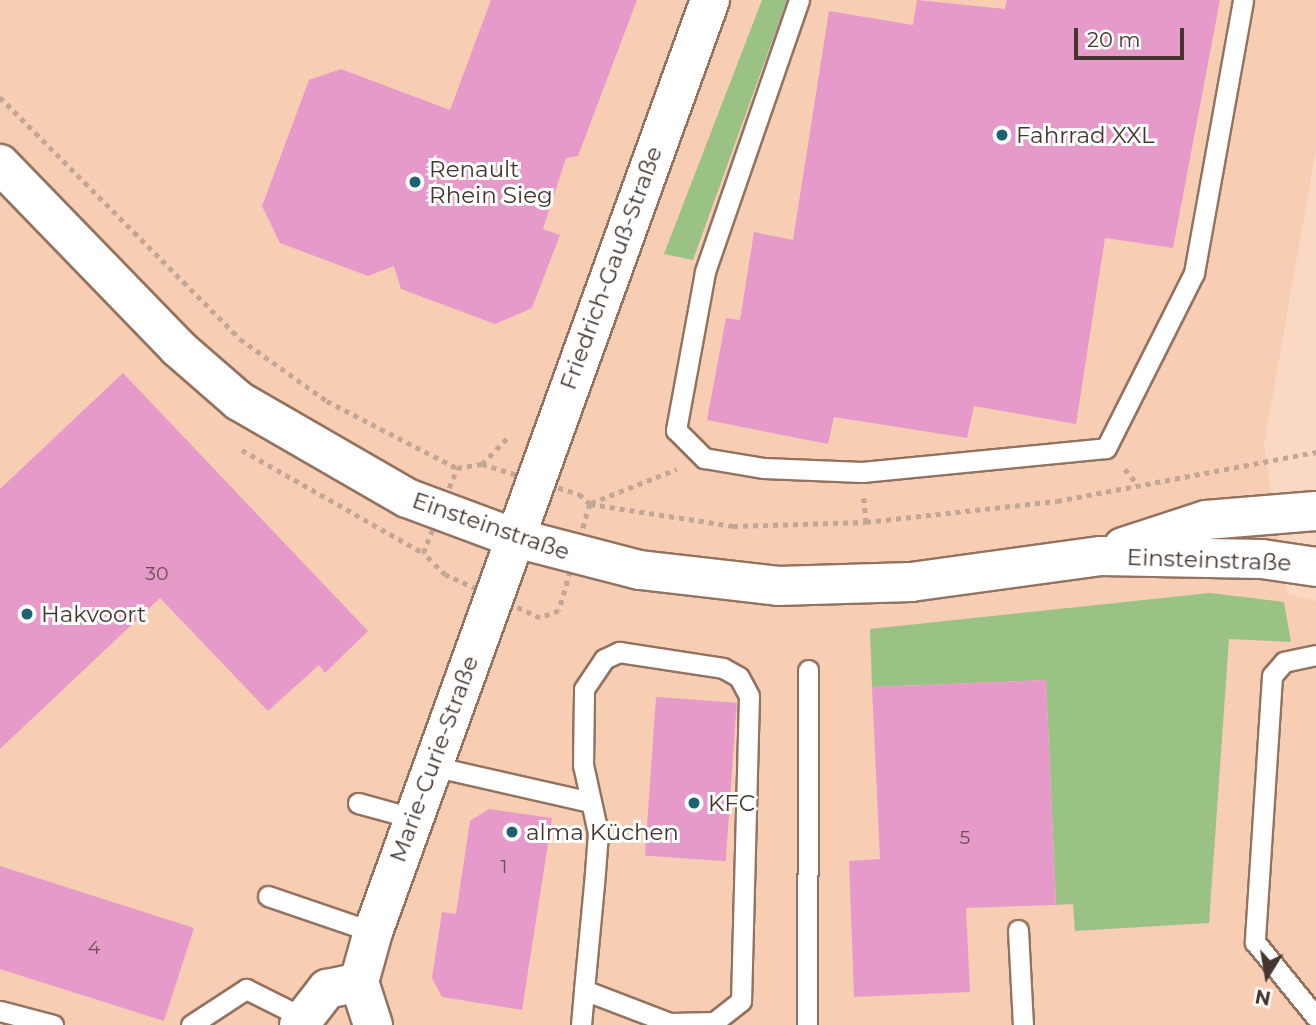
<!DOCTYPE html>
<meta charset="utf-8">
<style>
body{margin:0}
#map{position:relative;width:1316px;height:1025px;overflow:hidden;background:#fbd8c3;font-family:Montserrat,sans-serif}
div>[style]{position:absolute}
.built>*{inset:0;background:#f7cdb4}
.green>*{inset:0;background:#9bc285}
.building>*{inset:0;background:#e69ac9;transform-origin:0 0}
.path>*{height:4.5px;margin-top:-2.25px;transform-origin:0;background:repeating-linear-gradient(90deg,#c3a796 0 5px,transparent 0 10px)}
.roads{filter:drop-shadow(2px 0 #927360) drop-shadow(-2px 0 #927360) drop-shadow(0 2px #927360) drop-shadow(0 -2px #927360)}
.service>*{height:19px;margin:-9.5px;padding:0 9.5px;transform-origin:9.5px;border-radius:9.5px;background:#fff}
.minor>*{height:38px;margin:-19px;padding:0 19px;transform-origin:19px;border-radius:19px;background:#fff}
.tertiary>*{height:38px;margin:-19px;padding:0 19px;transform-origin:19px;border-radius:19px;background:#fff}
.dots>*{width:19px;height:19px;translate:-50% -50%;box-sizing:border-box;border:4px solid #fff;border-radius:50%}
span{translate:-50% -50%;white-space:nowrap;text-align:center;line-height:1.15;-webkit-text-stroke:6px #fff;paint-order:stroke}
.number-label{font-size:19px;color:#6c4f55}
.number-label span{-webkit-text-stroke-width:0}
.poi-label{font-size:23px;color:#44362e}
.left{translate:0 -50%;text-align:left}
.street-label{font-size:23px;color:#44362e}
.north{position:absolute;left:1232px;top:941px;width:70px;height:70px;-webkit-text-stroke:5px #fff;paint-order:stroke;rotate:191deg;font-size:19px;font-weight:700;line-height:28px;text-align:center;color:#44362e}
.north::after{content:'';display:block;margin:auto;width:24px;height:32px;background:#44362e;clip-path:polygon(50% 0,100% 100%,50% 72%,0 100%)}
.scale{position:absolute;left:1074px;top:28px;width:110px;height:32px;box-sizing:border-box;border:4px solid #44362e;border-top:0;padding-left:9px;font-size:21px;line-height:24px;white-space:nowrap;color:#44362e;-webkit-text-stroke:5px #fff;paint-order:stroke}
</style>
<div id="map">
<div class="built">
<i style="clip-path:polygon(0 0,1316px 0,1316px 149px,1264px 445px,1287px 594px,1316px 601px,1316px 1025px,0 1025px)"></i>
</div>
<div class="green">
<i style="clip-path:polygon(762px 0,787px 0,693px 260px,664px 254px)"></i>
<i style="clip-path:polygon(1210px 593px,1284px 602px,1291px 642px,1229px 639px,1209px 923px,1075px 931px,1073px 904px,1056px 905px,1046px 680px,872px 687px,870px 629px)"></i>
</div>
<div class="building">
<i style="clip-path:polygon(491px 0,637px 0,578px 156px,566px 158px,543px 229px,560px 235px,532px 308px,495px 324px,401px 289px,394px 266px,368px 276px,280px 243px,262px 206px,309px 80px,341px 69px,450px 110px)"></i>
<i style="clip-path:polygon(917px 0,1005px 9px,1007px 0,1220px 0,1173px 248px,1105px 238px,1076px 424px,974px 406px,967px 438px,834px 417px,828px 444px,707px 420px,726px 318px,740px 320px,754px 232px,793px 240px,829px 11px,913px 25px)"></i>
<i style="clip-path:polygon(123px 373px,368px 631px,325px 673px,319px 665px,268px 711px,160px 598px,0 749px,0 489px)"></i>
<i style="clip-path:polygon(1046px 680px,1056px 905px,966px 908px,970px 992px,854px 997px,849px 861px,880px 859px,872px 687px)"></i>
<i style="left:656px;top:697px;width:81px;height:159px;rotate:4deg"></i>
<i style="clip-path:polygon(489px 809px,552px 818px,522px 1010px,442px 997px,432px 978px,442px 912px,456px 914px,470px 821px)"></i>
<i style="clip-path:polygon(0 866px,194px 928px,164px 1021px,0 969px)"></i>
</div>
<div class="path">
<i style="left:0;top:97px;width:341px;rotate:45.2deg"></i>
<i style="left:240px;top:339px;width:107px;rotate:35.5deg"></i>
<i style="left:327px;top:401px;width:146px;rotate:27.3deg"></i>
<i style="left:242px;top:450px;width:208px;rotate:29.6deg"></i>
<i style="left:482px;top:464px;width:102px;rotate:17.2deg"></i>
<i style="left:579px;top:494px;width:15px;rotate:42deg"></i>
<i style="left:590px;top:504px;width:111px;rotate:106.2deg"></i>
<i style="left:559px;top:611px;width:20px;rotate:160deg"></i>
<i style="left:540px;top:618px;width:104px;rotate:-155.6deg"></i>
<i style="left:445px;top:575px;width:31px;rotate:-135deg"></i>
<i style="left:423px;top:553px;width:92px;rotate:-68.2deg"></i>
<i style="left:457px;top:468px;width:25px;rotate:-9deg"></i>
<i style="left:482px;top:464px;width:40px;rotate:-46deg"></i>
<i style="left:1125px;top:469px;width:19px;rotate:51deg"></i>
<i style="left:864px;top:498px;width:24px;rotate:85deg"></i>
<i style="left:591px;top:503px;width:92px;rotate:-21.6deg"></i>
<i style="left:590px;top:504px;width:145px;rotate:8.7deg"></i>
<i style="left:733px;top:526px;width:133px;rotate:-1.7deg"></i>
<i style="left:866px;top:522px;width:192px;rotate:-6.3deg"></i>
<i style="left:1057px;top:501px;width:264px;rotate:-10.7deg"></i>
</div>
<div class="roads">
<div class="service">
<i style="left:799px;top:0;width:288px;rotate:109.1deg"></i>
<i style="left:705px;top:272px;width:161px;rotate:100.4deg"></i>
<i style="left:676px;top:430px;width:40px;rotate:45deg"></i>
<i style="left:704px;top:458px;width:61px;rotate:9.5deg"></i>
<i style="left:764px;top:468px;width:98px;rotate:2.3deg"></i>
<i style="left:862px;top:472px;width:245px;rotate:-5.6deg"></i>
<i style="left:1106px;top:448px;width:196px;rotate:-63.3deg"></i>
<i style="left:1194px;top:273px;width:277px;rotate:-79.8deg"></i>
<i style="left:1316px;top:655px;width:33px;rotate:168deg"></i>
<i style="left:1284px;top:662px;width:18px;rotate:131deg"></i>
<i style="left:1272px;top:676px;width:267px;rotate:93.7deg"></i>
<i style="left:1255px;top:942px;width:97px;rotate:50.9deg"></i>
<i style="left:432px;top:766px;width:163px;rotate:12.8deg"></i>
<i style="left:358px;top:803px;width:57px;rotate:15.3deg"></i>
<i style="left:268px;top:896px;width:111px;rotate:18.9deg"></i>
<i style="left:1018px;top:930px;width:95px;rotate:87deg"></i>
<i style="left:0;top:1011px;width:55px;rotate:14.8deg"></i>
<i style="left:191px;top:1025px;width:66px;rotate:-33.2deg"></i>
<i style="left:246px;top:989px;width:65px;rotate:26.6deg"></i>
<i style="left:581px;top:1025px;width:35px;rotate:-85deg"></i>
<i style="left:584px;top:990px;width:105px;rotate:-84.6deg"></i>
<i style="left:594px;top:885px;width:52px;rotate:-85.6deg"></i>
<i style="left:598px;top:833px;width:70px;rotate:-102.4deg"></i>
<i style="left:583px;top:765px;width:76px;rotate:-89.2deg"></i>
<i style="left:584px;top:689px;width:36px;rotate:-56deg"></i>
<i style="left:604px;top:659px;width:17px;rotate:-25deg"></i>
<i style="left:619px;top:652px;width:105px;rotate:8.7deg"></i>
<i style="left:723px;top:668px;width:18px;rotate:29deg"></i>
<i style="left:739px;top:677px;width:21px;rotate:62deg"></i>
<i style="left:749px;top:696px;width:305px;rotate:91.5deg"></i>
<i style="left:741px;top:1001px;width:34px;rotate:142deg"></i>
<i style="left:714px;top:1022px;width:44px;rotate:178.7deg"></i>
<i style="left:670px;top:1023px;width:92px;rotate:-159deg"></i>
<i style="left:807px;top:1025px;width:355px;rotate:-89.8deg"></i>
</div>
<div class="minor">
<i style="left:299px;top:1025px;width:46px;rotate:-52.1deg"></i>
<i style="left:327px;top:989px;width:33px;rotate:-12deg"></i>
<i style="left:373px;top:1025px;width:45px;rotate:-108deg"></i>
<i style="left:359px;top:982px;width:52px;rotate:-74.4deg"></i>
<i style="left:373px;top:932px;width:991px;rotate:-70.12deg"></i>
</div>
<div class="tertiary">
<i style="left:0;top:164px;width:256px;rotate:45.9deg"></i>
<i style="left:178px;top:348px;width:81px;rotate:41deg"></i>
<i style="left:239px;top:401px;width:194px;rotate:30deg"></i>
<i style="left:407px;top:498px;width:112px;rotate:20.4deg"></i>
<i style="left:512px;top:537px;width:132px;rotate:14.5deg"></i>
<i style="left:640px;top:570px;width:139px;rotate:6.6deg"></i>
<i style="left:778px;top:586px;width:133px;rotate:-1.7deg"></i>
<i style="left:911px;top:582px;width:192px;rotate:-7.8deg"></i>
<i style="left:1101px;top:556px;width:161px;rotate:1.1deg"></i>
<i style="left:1262px;top:559px;width:55px;rotate:8.4deg"></i>
<i style="left:1123px;top:547px;width:87px;rotate:-18deg"></i>
<i style="left:1206px;top:520px;width:110px;rotate:-4.7deg"></i>
</div>
</div>
<div class="dots">
<i style="left:1002px;top:135px;background:#1d6273"></i>
<i style="left:415px;top:182px;background:#1d6273"></i>
<i style="left:27px;top:614px;background:#1d6273"></i>
<i style="left:694px;top:803px;background:#1d6273"></i>
<i style="left:512px;top:832px;background:#1d6273"></i>
</div>
<div class="number-label">
<span style="left:157px;top:574px">30</span>
<span style="left:965px;top:838px">5</span>
<span style="left:504px;top:867px">1</span>
<span style="left:94px;top:948px">4</span>
</div>
<div class="poi-label">
<span class="left" style="left:1016px;top:135px">Fahrrad XXL</span>
<span class="left" style="left:429px;top:182px">Renault<br>Rhein Sieg</span>
<span class="left" style="left:41px;top:614px">Hakvoort</span>
<span class="left" style="left:708px;top:803px">KFC</span>
<span class="left" style="left:526px;top:832px">alma Küchen</span>
</div>
<div class="street-label">
<span style="left:611px;top:268px;rotate:-70deg">Friedrich-Gauß-Straße</span>
<span style="left:491px;top:526px;rotate:19deg">Einsteinstraße</span>
<span style="left:1209px;top:560px;rotate:2deg">Einsteinstraße</span>
<span style="left:434px;top:759px;rotate:-70deg">Marie-Curie-Straße</span>
</div>
<div class="north">N</div>
<div class="scale">20 m</div>
</div>
